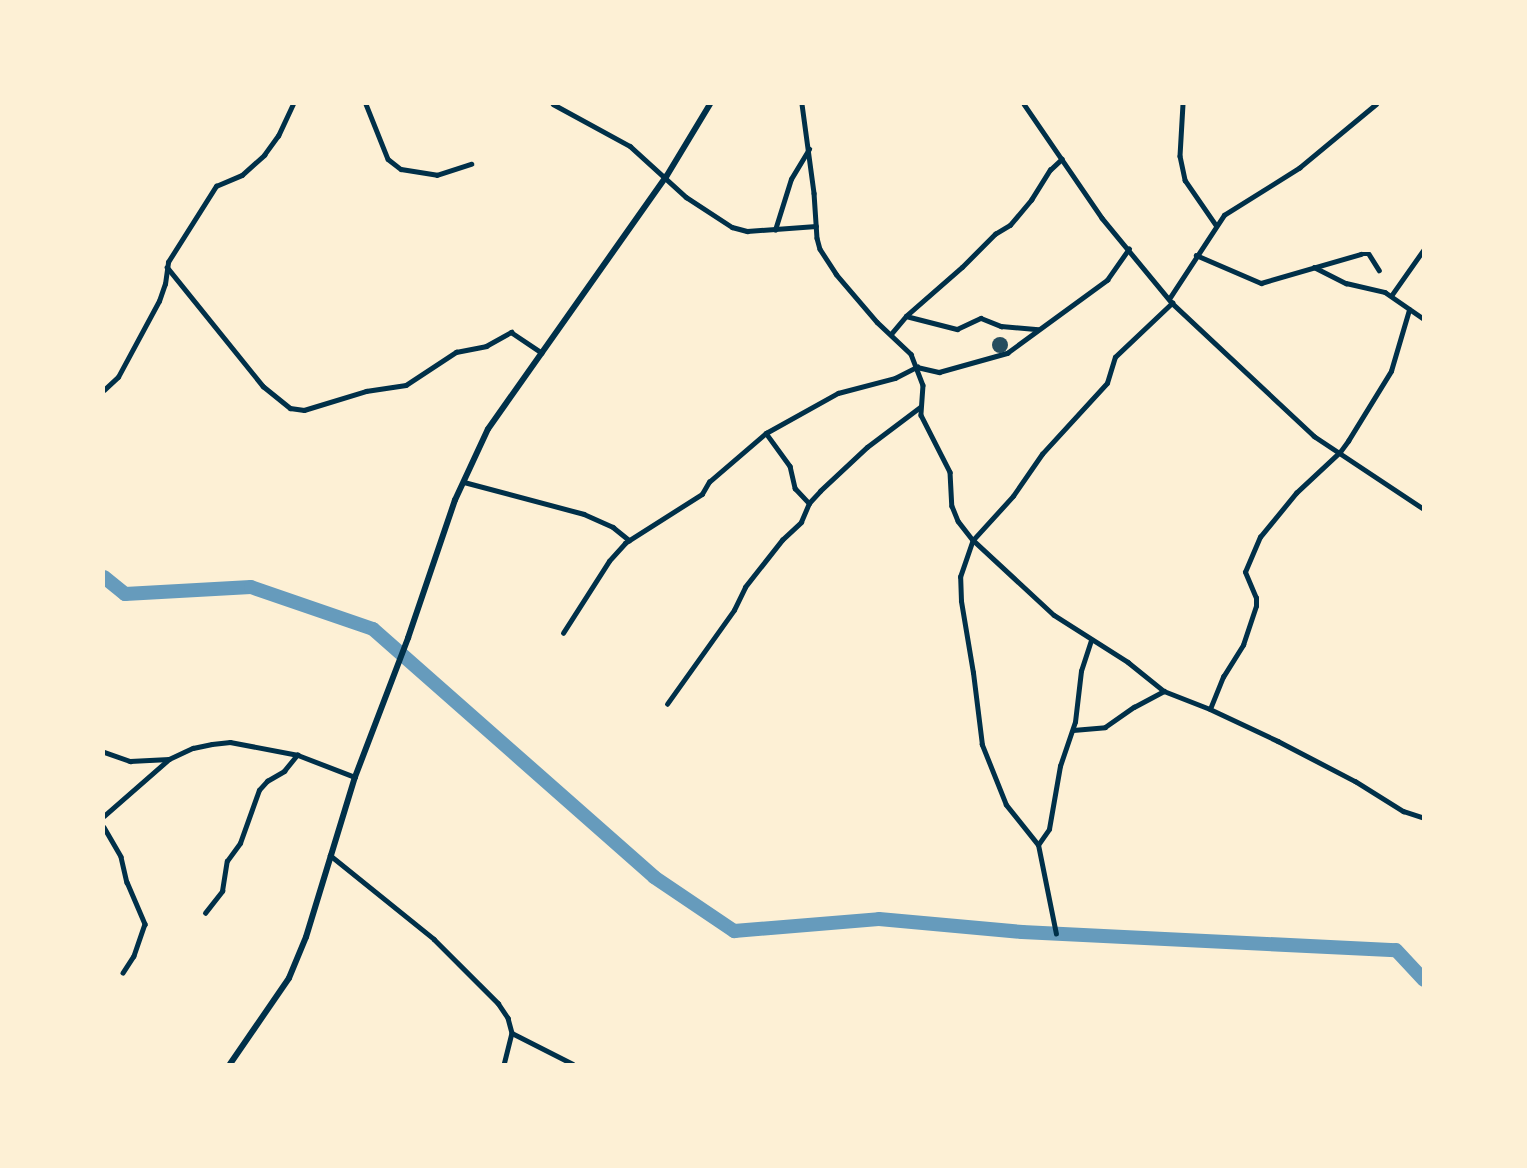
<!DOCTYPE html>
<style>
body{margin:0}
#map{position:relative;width:1527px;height:1168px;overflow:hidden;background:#fdf0d5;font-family:Inter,sans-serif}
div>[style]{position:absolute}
.river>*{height:14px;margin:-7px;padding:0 7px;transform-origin:7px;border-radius:7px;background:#669bbc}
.building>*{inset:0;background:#264d5e}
.round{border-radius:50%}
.minor>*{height:4.5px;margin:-2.25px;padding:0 2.25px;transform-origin:2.25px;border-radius:2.25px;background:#003049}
.tertiary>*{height:6px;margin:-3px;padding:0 3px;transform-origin:3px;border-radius:3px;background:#003049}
span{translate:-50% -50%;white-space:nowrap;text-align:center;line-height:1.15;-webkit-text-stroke:5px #fdf0d5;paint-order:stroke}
.frame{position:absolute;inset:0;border:105px solid #fdf0d5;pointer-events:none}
</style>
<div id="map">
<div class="river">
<i style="left:104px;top:577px;width:27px;rotate:39deg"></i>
<i style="left:125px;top:594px;width:126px;rotate:-3.2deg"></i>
<i style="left:251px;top:587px;width:129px;rotate:19deg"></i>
<i style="left:373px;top:629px;width:375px;rotate:41.4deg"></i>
<i style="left:654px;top:877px;width:97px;rotate:34deg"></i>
<i style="left:734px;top:931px;width:145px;rotate:-4.7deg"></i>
<i style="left:879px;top:919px;width:144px;rotate:5.2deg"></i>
<i style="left:1022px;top:932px;width:374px;rotate:2.8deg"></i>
<i style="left:1396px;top:950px;width:41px;rotate:47deg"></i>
</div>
<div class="building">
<i class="round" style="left:992px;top:337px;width:16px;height:16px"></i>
</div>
<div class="minor">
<i style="left:366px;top:104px;width:59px;rotate:68.2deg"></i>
<i style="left:388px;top:159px;width:16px;rotate:38deg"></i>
<i style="left:401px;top:169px;width:36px;rotate:9deg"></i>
<i style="left:437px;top:175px;width:36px;rotate:-18deg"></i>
<i style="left:553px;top:104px;width:88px;rotate:28.6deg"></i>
<i style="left:630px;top:146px;width:76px;rotate:42.3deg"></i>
<i style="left:686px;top:197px;width:55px;rotate:33.1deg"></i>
<i style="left:732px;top:227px;width:16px;rotate:15deg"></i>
<i style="left:747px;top:231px;width:69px;rotate:-4.1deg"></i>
<i style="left:802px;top:104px;width:90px;rotate:82.3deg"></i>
<i style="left:814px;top:193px;width:45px;rotate:86.2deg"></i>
<i style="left:817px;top:238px;width:11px;rotate:75deg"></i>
<i style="left:820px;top:249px;width:30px;rotate:57deg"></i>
<i style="left:836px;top:274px;width:63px;rotate:49.5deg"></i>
<i style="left:877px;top:322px;width:47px;rotate:43.3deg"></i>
<i style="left:911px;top:354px;width:33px;rotate:69deg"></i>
<i style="left:923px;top:385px;width:30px;rotate:94deg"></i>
<i style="left:921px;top:415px;width:64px;rotate:63deg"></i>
<i style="left:950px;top:472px;width:34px;rotate:87deg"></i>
<i style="left:952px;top:506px;width:16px;rotate:68deg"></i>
<i style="left:958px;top:521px;width:24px;rotate:52deg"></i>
<i style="left:973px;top:540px;width:110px;rotate:42.8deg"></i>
<i style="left:1054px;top:615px;width:88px;rotate:32.4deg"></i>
<i style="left:1128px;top:662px;width:46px;rotate:38.9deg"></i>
<i style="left:1164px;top:691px;width:49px;rotate:21.4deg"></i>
<i style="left:1210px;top:709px;width:75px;rotate:25.2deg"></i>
<i style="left:1278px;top:741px;width:87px;rotate:27.5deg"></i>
<i style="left:1355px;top:781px;width:57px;rotate:32deg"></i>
<i style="left:1403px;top:811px;width:22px;rotate:18deg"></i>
<i style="left:1024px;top:104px;width:138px;rotate:55.6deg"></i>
<i style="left:1102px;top:218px;width:110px;rotate:50.5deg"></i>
<i style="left:1172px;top:303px;width:195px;rotate:43.1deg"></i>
<i style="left:1314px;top:436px;width:132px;rotate:33.6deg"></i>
<i style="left:1183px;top:104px;width:52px;rotate:93.3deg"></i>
<i style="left:1180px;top:156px;width:25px;rotate:78deg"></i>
<i style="left:1185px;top:180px;width:55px;rotate:55.4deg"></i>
<i style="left:775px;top:230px;width:53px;rotate:-72.6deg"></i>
<i style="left:791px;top:179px;width:35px;rotate:-59deg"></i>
<i style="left:1196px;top:255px;width:71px;rotate:23.3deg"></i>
<i style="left:1261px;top:283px;width:104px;rotate:-16.2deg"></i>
<i style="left:1361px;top:254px;width:8px"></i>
<i style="left:1369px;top:254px;width:19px;rotate:58deg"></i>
<i style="left:167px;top:267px;width:153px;rotate:51.1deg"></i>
<i style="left:263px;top:386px;width:35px;rotate:39deg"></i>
<i style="left:290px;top:408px;width:14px;rotate:8deg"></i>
<i style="left:304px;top:410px;width:65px;rotate:-17deg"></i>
<i style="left:366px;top:391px;width:40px;rotate:-8.5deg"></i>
<i style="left:406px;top:385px;width:60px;rotate:-33.4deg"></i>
<i style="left:456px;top:352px;width:31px;rotate:-11deg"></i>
<i style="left:486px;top:346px;width:29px;rotate:-29deg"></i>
<i style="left:511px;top:332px;width:37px;rotate:34deg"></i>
<i style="left:1314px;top:267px;width:36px;rotate:27deg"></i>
<i style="left:1346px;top:283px;width:40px;rotate:13deg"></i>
<i style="left:1385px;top:292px;width:47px;rotate:34.7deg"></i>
<i style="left:1391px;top:296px;width:57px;rotate:-54.9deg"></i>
<i style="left:1169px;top:299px;width:100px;rotate:-56.8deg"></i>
<i style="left:1224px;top:215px;width:89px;rotate:-32.1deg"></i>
<i style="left:1299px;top:168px;width:100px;rotate:-39.7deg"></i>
<i style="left:906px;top:316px;width:53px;rotate:14.3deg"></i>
<i style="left:957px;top:329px;width:26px;rotate:-25deg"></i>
<i style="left:981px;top:318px;width:22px;rotate:22deg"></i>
<i style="left:1001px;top:326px;width:37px;rotate:5deg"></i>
<i style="left:891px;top:334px;width:23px;rotate:-50deg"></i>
<i style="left:906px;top:316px;width:74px;rotate:-41.2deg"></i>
<i style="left:962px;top:267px;width:47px;rotate:-45deg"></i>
<i style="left:995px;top:234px;width:17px;rotate:-31deg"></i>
<i style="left:1010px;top:225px;width:33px;rotate:-50deg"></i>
<i style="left:1031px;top:200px;width:36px;rotate:-58deg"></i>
<i style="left:1050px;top:170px;width:16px;rotate:-43deg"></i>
<i style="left:104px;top:390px;width:19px;rotate:-43deg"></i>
<i style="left:118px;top:377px;width:86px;rotate:-61.7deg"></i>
<i style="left:159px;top:301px;width:18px;rotate:-71deg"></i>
<i style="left:165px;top:284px;width:22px;rotate:-82deg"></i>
<i style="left:168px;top:262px;width:90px;rotate:-57.7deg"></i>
<i style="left:216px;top:186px;width:28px;rotate:-23deg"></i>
<i style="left:242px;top:175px;width:30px;rotate:-42deg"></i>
<i style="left:264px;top:155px;width:24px;rotate:-54deg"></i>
<i style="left:278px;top:136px;width:35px;rotate:-65deg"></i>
<i style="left:766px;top:433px;width:41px;rotate:54deg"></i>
<i style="left:790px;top:466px;width:23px;rotate:77deg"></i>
<i style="left:795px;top:488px;width:21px;rotate:47deg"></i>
<i style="left:464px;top:482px;width:124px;rotate:14.9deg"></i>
<i style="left:584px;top:514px;width:32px;rotate:24deg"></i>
<i style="left:613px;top:527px;width:21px;rotate:39deg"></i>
<i style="left:563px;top:633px;width:85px;rotate:-57.4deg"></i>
<i style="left:609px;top:561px;width:24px;rotate:-48deg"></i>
<i style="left:625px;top:543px;width:91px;rotate:-32.5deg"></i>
<i style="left:702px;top:494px;width:14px;rotate:-60deg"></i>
<i style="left:709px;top:482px;width:75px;rotate:-40.7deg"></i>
<i style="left:766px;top:433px;width:82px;rotate:-29.1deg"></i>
<i style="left:838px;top:393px;width:59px;rotate:-14.7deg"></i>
<i style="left:895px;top:378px;width:25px;rotate:-27deg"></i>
<i style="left:917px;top:367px;width:23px;rotate:13deg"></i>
<i style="left:939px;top:372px;width:71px;rotate:-15.6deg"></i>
<i style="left:1007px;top:353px;width:124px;rotate:-36.1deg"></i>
<i style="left:1107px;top:280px;width:38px;rotate:-55deg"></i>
<i style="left:667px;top:704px;width:115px;rotate:-54.5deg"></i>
<i style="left:734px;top:610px;width:25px;rotate:-64deg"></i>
<i style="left:745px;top:587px;width:60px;rotate:-51.8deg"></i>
<i style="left:782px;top:540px;width:26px;rotate:-43deg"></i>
<i style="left:801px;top:522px;width:21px;rotate:-67deg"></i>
<i style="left:809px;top:503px;width:16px;rotate:-47deg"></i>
<i style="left:820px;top:491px;width:64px;rotate:-43.1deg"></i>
<i style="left:867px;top:447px;width:66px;rotate:-37deg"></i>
<i style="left:1210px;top:709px;width:35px;rotate:-68deg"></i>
<i style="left:1223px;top:677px;width:38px;rotate:-58deg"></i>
<i style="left:1243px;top:645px;width:41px;rotate:-71.6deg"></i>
<i style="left:1256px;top:606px;width:8px;rotate:-90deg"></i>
<i style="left:1256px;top:598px;width:28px;rotate:-113deg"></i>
<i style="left:1245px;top:572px;width:38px;rotate:-67deg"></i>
<i style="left:1260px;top:537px;width:57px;rotate:-50.7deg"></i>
<i style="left:1296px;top:493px;width:60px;rotate:-43deg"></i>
<i style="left:1340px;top:452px;width:14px;rotate:-54deg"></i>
<i style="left:1348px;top:441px;width:82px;rotate:-58.4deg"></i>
<i style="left:1391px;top:371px;width:64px;rotate:-73.6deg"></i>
<i style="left:1073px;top:730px;width:32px;rotate:-5deg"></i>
<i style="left:1105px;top:727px;width:35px;rotate:-35deg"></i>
<i style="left:1134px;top:707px;width:34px;rotate:-28deg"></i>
<i style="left:104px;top:752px;width:28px;rotate:19deg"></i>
<i style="left:130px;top:761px;width:39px;rotate:-3deg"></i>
<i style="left:104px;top:816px;width:86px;rotate:-41.2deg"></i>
<i style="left:169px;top:759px;width:26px;rotate:-25deg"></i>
<i style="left:193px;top:748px;width:19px;rotate:-12deg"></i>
<i style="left:212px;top:744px;width:18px;rotate:-6deg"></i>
<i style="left:230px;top:742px;width:69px;rotate:10.8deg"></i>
<i style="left:298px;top:755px;width:61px;rotate:21.1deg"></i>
<i style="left:104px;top:827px;width:34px;rotate:60deg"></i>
<i style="left:121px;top:857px;width:26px;rotate:77deg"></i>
<i style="left:127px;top:882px;width:46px;rotate:66.8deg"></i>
<i style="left:145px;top:924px;width:34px;rotate:109deg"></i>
<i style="left:134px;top:956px;width:20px;rotate:123deg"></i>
<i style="left:1038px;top:845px;width:19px;rotate:-55deg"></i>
<i style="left:1049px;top:829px;width:64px;rotate:-80.1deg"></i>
<i style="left:1060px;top:766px;width:46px;rotate:-71.2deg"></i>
<i style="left:1075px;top:722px;width:51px;rotate:-83.3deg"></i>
<i style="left:1081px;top:671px;width:32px;rotate:-72deg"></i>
<i style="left:330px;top:855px;width:134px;rotate:38.9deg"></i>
<i style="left:434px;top:939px;width:91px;rotate:45deg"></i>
<i style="left:498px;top:1003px;width:18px;rotate:56deg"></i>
<i style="left:508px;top:1018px;width:16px;rotate:75deg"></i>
<i style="left:512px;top:1033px;width:32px;rotate:104deg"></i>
<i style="left:205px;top:913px;width:28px;rotate:-52deg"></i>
<i style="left:222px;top:891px;width:30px;rotate:-81deg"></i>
<i style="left:227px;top:861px;width:22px;rotate:-54deg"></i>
<i style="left:240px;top:843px;width:56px;rotate:-70.3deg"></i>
<i style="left:259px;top:790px;width:12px;rotate:-48deg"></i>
<i style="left:267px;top:781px;width:20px;rotate:-30deg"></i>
<i style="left:284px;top:771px;width:21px;rotate:-51deg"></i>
<i style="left:1056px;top:934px;width:91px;rotate:-101.4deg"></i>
<i style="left:1038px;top:845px;width:51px;rotate:-128.7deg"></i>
<i style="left:1006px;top:805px;width:65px;rotate:-111.8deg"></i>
<i style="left:982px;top:745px;width:73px;rotate:-97.1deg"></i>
<i style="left:973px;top:673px;width:73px;rotate:-99.5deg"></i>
<i style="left:961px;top:601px;width:24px;rotate:-92deg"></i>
<i style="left:960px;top:577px;width:39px;rotate:-71deg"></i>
<i style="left:973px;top:540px;width:59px;rotate:-47.7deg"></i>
<i style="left:1013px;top:496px;width:51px;rotate:-55.4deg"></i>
<i style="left:1042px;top:454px;width:96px;rotate:-47.5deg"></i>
<i style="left:1107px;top:383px;width:27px;rotate:-73deg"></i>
<i style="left:1115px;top:357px;width:79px;rotate:-43.5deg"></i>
<i style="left:512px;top:1033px;width:68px;rotate:26.9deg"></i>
</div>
<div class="tertiary">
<i style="left:230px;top:1064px;width:104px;rotate:-55.5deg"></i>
<i style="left:289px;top:978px;width:44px;rotate:-67.5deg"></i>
<i style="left:306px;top:937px;width:167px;rotate:-73deg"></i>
<i style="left:355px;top:777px;width:149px;rotate:-69.1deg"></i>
<i style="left:408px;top:638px;width:146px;rotate:-71.2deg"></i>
<i style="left:455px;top:500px;width:78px;rotate:-65.1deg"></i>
<i style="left:488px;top:429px;width:309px;rotate:-54.8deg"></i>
<i style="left:666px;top:177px;width:85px;rotate:-58.9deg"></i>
</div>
<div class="frame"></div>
</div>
